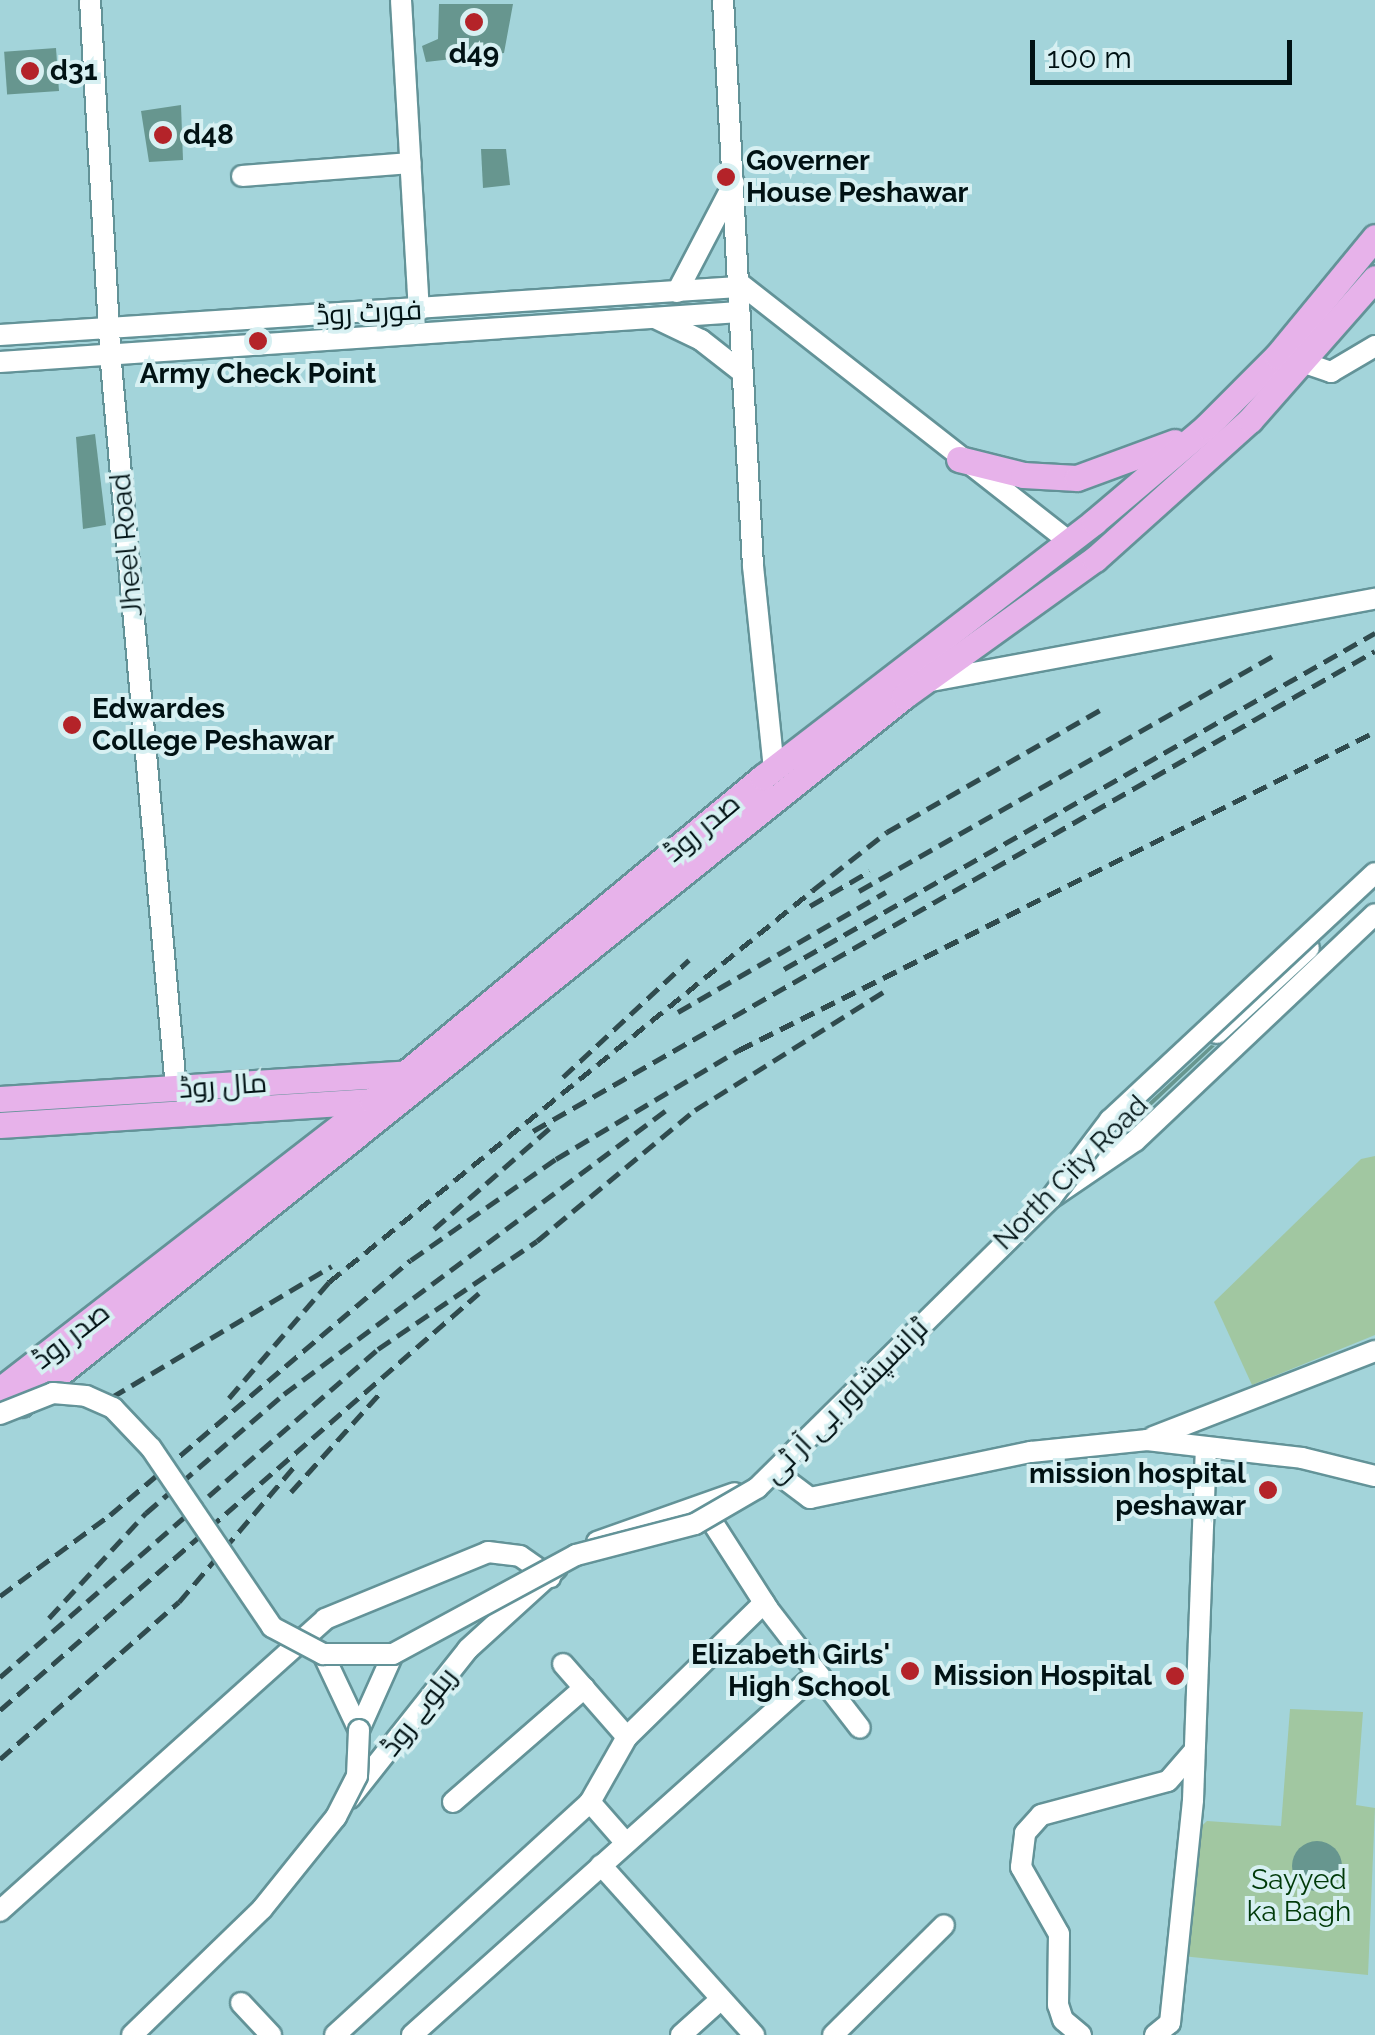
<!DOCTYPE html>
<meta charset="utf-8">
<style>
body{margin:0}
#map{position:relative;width:1375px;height:2035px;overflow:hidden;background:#a3d4da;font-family:Raleway,Cairo,sans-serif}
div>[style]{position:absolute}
.green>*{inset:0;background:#a1c7a1}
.building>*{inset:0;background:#67968f;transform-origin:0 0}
.round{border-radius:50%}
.roads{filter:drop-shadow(2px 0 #639398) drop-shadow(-2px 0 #639398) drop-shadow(0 2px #639398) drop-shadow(0 -2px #639398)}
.minor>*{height:20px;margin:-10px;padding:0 10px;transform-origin:10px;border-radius:10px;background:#fff}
.major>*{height:25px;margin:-12.5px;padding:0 12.5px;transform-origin:12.5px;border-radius:12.5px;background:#e7b2ea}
.rail>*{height:5px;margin-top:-2.5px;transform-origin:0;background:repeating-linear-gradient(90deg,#304b4e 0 15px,transparent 0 23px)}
.bridges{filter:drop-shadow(2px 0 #639398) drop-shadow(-2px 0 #639398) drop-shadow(0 2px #639398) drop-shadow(0 -2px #639398)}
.minor-bridge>*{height:20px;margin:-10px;padding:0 10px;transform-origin:10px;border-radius:10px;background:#fff}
.dots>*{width:28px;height:28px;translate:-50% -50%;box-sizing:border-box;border:5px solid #d7f0f2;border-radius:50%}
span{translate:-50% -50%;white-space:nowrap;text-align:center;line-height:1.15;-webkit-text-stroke:8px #d7f0f2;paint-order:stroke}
.poi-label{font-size:28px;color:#011214;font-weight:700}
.left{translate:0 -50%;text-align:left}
.right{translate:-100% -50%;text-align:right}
.street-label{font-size:28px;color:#011214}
.park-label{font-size:28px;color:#003a09}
.scale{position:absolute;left:1030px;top:40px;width:262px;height:45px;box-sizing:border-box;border:5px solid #011214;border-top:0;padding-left:12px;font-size:30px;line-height:35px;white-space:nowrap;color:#011214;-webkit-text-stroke:8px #d7f0f2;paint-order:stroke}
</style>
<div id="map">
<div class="green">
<i style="clip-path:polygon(1375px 1156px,1375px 1335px,1252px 1385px,1214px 1302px,1361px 1159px)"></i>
<i style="clip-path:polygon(1290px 1709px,1363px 1712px,1356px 1805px,1375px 1808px,1368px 1975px,1182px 1956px,1194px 1833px,1207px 1821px,1281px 1826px)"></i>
</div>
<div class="building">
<i style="clip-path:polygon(439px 4px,513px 4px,504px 53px,426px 62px,422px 46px,438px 39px)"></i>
<i style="left:56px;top:48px;width:43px;height:52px;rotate:86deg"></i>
<i style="clip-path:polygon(181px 105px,183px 160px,149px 162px,141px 111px)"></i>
<i style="clip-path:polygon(481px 149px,506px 149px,510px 185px,483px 188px)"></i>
<i style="clip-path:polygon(95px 434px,106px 525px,83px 529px,76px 437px)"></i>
<i style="clip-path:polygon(1211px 1045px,1215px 1046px,1122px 1133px,1120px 1129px)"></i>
<i class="round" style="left:1292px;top:1841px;width:50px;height:50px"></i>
</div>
<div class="roads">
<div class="minor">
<i style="left:90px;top:0;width:353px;rotate:86.7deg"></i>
<i style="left:110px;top:352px;width:739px;rotate:84.88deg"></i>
<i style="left:401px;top:0;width:311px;rotate:86.7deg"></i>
<i style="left:723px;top:0;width:567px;rotate:86.97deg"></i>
<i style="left:753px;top:566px;width:204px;rotate:84.1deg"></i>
<i style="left:242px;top:176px;width:169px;rotate:-4.4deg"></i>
<i style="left:738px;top:282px;width:422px;rotate:38.1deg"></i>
<i style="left:677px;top:292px;width:123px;rotate:-62.4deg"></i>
<i style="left:655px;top:318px;width:51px;rotate:25.6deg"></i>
<i style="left:701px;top:340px;width:52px;rotate:38deg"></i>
<i style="left:0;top:335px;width:740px;rotate:-3.72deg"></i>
<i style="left:0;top:362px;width:741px;rotate:-3.87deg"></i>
<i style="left:1302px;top:362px;width:31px;rotate:19deg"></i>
<i style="left:1331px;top:372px;width:51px;rotate:-30.6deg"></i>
<i style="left:925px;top:682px;width:458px;rotate:-10.5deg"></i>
<i style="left:1217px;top:1033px;width:125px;rotate:-42.7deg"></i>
<i style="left:1054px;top:1196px;width:98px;rotate:-34.2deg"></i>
<i style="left:1135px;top:1141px;width:330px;rotate:-43.4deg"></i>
<i style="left:1153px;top:1437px;width:238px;rotate:-21.2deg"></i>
<i style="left:778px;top:1474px;width:40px;rotate:37deg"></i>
<i style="left:810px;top:1498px;width:226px;rotate:-11.8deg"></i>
<i style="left:1031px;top:1452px;width:117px;rotate:-5.9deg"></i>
<i style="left:1147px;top:1440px;width:156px;rotate:6.6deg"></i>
<i style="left:1302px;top:1458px;width:75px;rotate:13.9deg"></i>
<i style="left:702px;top:1506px;width:122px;rotate:57.3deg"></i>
<i style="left:768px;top:1609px;width:150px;rotate:52.3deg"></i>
<i style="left:597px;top:1542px;width:146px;rotate:-19.5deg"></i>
<i style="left:323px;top:1654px;width:84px;rotate:64.7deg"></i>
<i style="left:563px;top:1664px;width:97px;rotate:48.8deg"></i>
<i style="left:359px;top:1730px;width:83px;rotate:-65.9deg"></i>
<i style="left:350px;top:1798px;width:190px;rotate:-51.6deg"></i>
<i style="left:468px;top:1649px;width:120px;rotate:-42.3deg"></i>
<i style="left:453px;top:1802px;width:174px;rotate:-41deg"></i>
<i style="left:590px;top:1802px;width:53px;rotate:48.8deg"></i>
<i style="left:601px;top:1865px;width:229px;rotate:48deg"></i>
<i style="left:0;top:1911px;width:437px;rotate:-41.9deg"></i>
<i style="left:325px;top:1619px;width:176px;rotate:-22.3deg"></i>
<i style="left:488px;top:1552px;width:32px;rotate:7deg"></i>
<i style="left:520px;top:1556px;width:37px;rotate:35deg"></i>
<i style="left:241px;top:2003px;width:44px;rotate:46.8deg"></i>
<i style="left:335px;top:2035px;width:345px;rotate:-42.4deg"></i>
<i style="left:590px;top:1802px;width:75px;rotate:-60.4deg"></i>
<i style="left:627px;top:1737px;width:192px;rotate:-44.4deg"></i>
<i style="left:412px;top:2035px;width:543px;rotate:-41.79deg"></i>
<i style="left:681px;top:2035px;width:52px;rotate:-41.9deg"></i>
<i style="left:833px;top:2035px;width:156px;rotate:-44.7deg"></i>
<i style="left:1081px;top:2035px;width:23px;rotate:-140deg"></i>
<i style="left:1063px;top:2020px;width:16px;rotate:-108deg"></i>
<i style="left:1058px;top:2005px;width:71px;rotate:-89.2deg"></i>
<i style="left:1059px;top:1934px;width:77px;rotate:-119.6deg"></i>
<i style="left:1021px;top:1867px;width:34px;rotate:-83deg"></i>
<i style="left:1025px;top:1833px;width:24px;rotate:-48deg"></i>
<i style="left:1041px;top:1815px;width:131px;rotate:-15deg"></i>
<i style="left:1168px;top:1781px;width:38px;rotate:-49deg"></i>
<i style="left:1155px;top:2035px;width:19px;rotate:-39deg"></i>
<i style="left:1170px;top:2023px;width:224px;rotate:-84.1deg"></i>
<i style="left:1193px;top:1800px;width:353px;rotate:-87.9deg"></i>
</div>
<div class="major">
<i style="left:959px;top:459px;width:66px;rotate:14deg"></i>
<i style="left:1023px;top:475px;width:54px;rotate:3.2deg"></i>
<i style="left:1077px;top:478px;width:104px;rotate:-20.2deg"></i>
<i style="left:0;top:1099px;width:410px;rotate:-3.6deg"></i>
<i style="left:0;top:1125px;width:373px;rotate:-3.7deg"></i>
<i style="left:0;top:1390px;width:471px;rotate:-37.8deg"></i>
<i style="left:372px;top:1101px;width:508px;rotate:-39.65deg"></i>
<i style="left:763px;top:777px;width:418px;rotate:-37.6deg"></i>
<i style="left:1094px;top:522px;width:148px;rotate:-40.3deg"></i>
<i style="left:1207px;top:426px;width:99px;rotate:-45deg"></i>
<i style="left:1277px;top:356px;width:154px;rotate:-50.5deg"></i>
<i style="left:21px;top:1404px;width:1132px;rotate:-38.72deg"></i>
<i style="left:904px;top:696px;width:235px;rotate:-35.7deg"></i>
<i style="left:1095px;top:559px;width:208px;rotate:-41.9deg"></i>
<i style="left:1250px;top:420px;width:189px;rotate:-48.6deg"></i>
</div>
</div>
<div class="rail">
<i style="left:859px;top:891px;width:475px;rotate:-29.6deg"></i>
<i style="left:810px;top:906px;width:69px;rotate:-30.3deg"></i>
<i style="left:784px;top:969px;width:680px;rotate:-29.62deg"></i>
<i style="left:678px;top:1012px;width:240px;rotate:-30deg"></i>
<i style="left:563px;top:1077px;width:172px;rotate:-42.9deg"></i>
<i style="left:533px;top:1131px;width:969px;rotate:-29.69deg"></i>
<i style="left:434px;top:1229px;width:155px;rotate:-41.1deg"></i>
<i style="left:229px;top:1398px;width:153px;rotate:-49.2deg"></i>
<i style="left:329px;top:1282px;width:623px;rotate:-39deg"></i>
<i style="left:813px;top:890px;width:94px;rotate:-38.1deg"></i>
<i style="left:887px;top:832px;width:248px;rotate:-29.8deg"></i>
<i style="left:92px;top:1409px;width:279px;rotate:-30.8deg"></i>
<i style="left:291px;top:1492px;width:135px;rotate:-48deg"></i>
<i style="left:0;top:1596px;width:137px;rotate:-36.4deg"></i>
<i style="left:110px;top:1515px;width:394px;rotate:-40.3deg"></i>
<i style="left:411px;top:1260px;width:177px;rotate:-34.9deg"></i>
<i style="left:556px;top:1159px;width:213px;rotate:-30.8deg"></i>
<i style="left:739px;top:1050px;width:711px;rotate:-26.57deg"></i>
<i style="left:49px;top:1618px;width:143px;rotate:-47.3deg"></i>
<i style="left:146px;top:1513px;width:182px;rotate:-40.8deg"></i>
<i style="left:284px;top:1394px;width:475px;rotate:-36.6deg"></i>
<i style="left:0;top:1677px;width:500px;rotate:-40.95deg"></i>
<i style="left:378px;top:1349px;width:192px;rotate:-34.2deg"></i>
<i style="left:537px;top:1241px;width:205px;rotate:-39.7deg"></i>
<i style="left:695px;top:1110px;width:222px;rotate:-32.1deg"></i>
<i style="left:0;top:1710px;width:635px;rotate:-41.04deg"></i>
<i style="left:0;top:1759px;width:238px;rotate:-41.3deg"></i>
<i style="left:179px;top:1602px;width:177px;rotate:-49.6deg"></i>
</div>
<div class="bridges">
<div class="minor-bridge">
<i style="left:0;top:1414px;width:57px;rotate:-21.6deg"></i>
<i style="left:53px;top:1393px;width:33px;rotate:5deg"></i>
<i style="left:86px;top:1396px;width:30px;rotate:24deg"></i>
<i style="left:113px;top:1408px;width:55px;rotate:46.5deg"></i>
<i style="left:151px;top:1448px;width:216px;rotate:55.9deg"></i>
<i style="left:272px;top:1627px;width:58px;rotate:27.9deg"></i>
<i style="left:323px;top:1654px;width:70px"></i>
<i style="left:393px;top:1654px;width:208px;rotate:-28.4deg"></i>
<i style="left:576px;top:1555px;width:123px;rotate:-14.6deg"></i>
<i style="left:695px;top:1524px;width:72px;rotate:-30.1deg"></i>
<i style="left:757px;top:1488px;width:413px;rotate:-44.6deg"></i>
<i style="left:1051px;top:1198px;width:98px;rotate:-52.9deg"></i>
<i style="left:1110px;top:1120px;width:362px;rotate:-43deg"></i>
<i style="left:132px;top:2035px;width:181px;rotate:-44.1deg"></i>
<i style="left:262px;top:1909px;width:118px;rotate:-51.2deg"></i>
<i style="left:336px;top:1817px;width:46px;rotate:-62.9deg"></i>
<i style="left:357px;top:1776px;width:46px;rotate:-87.5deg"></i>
</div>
</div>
<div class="dots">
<i style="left:474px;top:22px;background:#b42329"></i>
<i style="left:30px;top:71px;background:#b42329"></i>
<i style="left:163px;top:135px;background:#b42329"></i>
<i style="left:726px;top:177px;background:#b42329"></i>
<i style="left:258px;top:341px;background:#b42329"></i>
<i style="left:72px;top:725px;background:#b42329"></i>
<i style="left:1268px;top:1490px;background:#b42329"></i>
<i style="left:910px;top:1671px;background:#b42329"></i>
<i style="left:1175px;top:1676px;background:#b42329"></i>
</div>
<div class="poi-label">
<span style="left:474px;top:54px">d49</span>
<span class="left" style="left:50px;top:71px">d31</span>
<span class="left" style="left:183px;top:135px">d48</span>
<span class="left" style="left:746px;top:177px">Governer<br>House Peshawar</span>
<span style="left:258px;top:374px">Army Check Point</span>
<span class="left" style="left:92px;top:725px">Edwardes<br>College Peshawar</span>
<span class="right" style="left:1246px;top:1490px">mission hospital<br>peshawar</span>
<span class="right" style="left:890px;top:1671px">Elizabeth Girls'<br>High School</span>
<span class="right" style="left:1152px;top:1676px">Mission Hospital</span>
</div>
<div class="street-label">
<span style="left:369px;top:313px;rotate:-3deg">فورٹ روڈ</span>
<span style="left:127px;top:545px;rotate:-95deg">Jheel Road</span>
<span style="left:702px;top:828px;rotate:-40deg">صدر روڈ</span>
<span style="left:223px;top:1086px;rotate:-4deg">مال روڈ</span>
<span style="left:1071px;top:1173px;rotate:-45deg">North City Road</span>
<span style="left:71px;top:1336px;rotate:-38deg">صدر روڈ</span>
<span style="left:846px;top:1401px;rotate:-45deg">ٹرانسپشاور بی آر ٹی</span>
<span style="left:419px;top:1712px;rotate:-52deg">ریلوے روڈ</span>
</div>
<div class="park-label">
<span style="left:1299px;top:1896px">Sayyed<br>ka Bagh</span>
</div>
<div class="scale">100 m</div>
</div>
